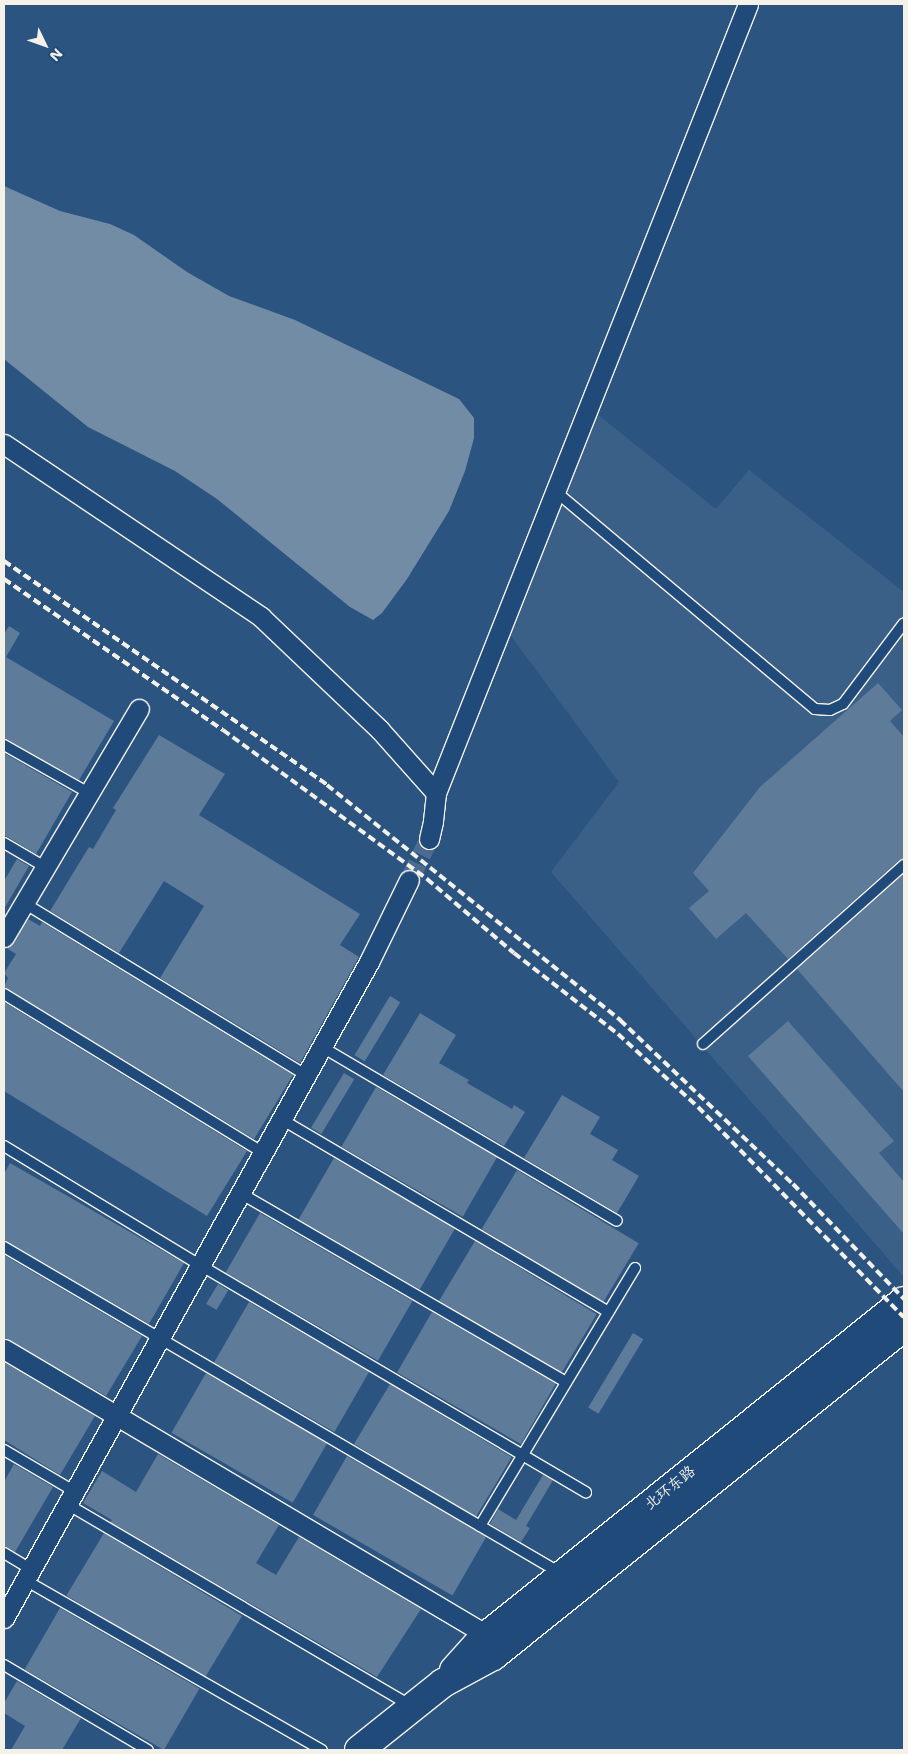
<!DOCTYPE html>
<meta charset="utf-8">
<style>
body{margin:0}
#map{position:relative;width:908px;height:1754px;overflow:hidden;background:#2c5481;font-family:"Shantell Sans","LXGW WenKai TC",sans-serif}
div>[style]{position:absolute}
.built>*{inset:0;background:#3b6088}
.water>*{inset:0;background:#738ca6}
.building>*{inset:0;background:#5e7b9a;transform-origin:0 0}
.minor-tunnel>*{height:19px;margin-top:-9.5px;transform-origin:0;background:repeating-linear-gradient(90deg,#4a6c90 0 19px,transparent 0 28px)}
.roads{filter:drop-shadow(1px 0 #f4f1e8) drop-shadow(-1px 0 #f4f1e8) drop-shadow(0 1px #f4f1e8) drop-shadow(0 -1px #f4f1e8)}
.service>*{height:10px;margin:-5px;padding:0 5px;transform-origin:5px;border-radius:5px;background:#1f4a7a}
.minor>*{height:19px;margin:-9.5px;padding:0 9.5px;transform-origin:9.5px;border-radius:9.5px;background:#1f4a7a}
.primary>*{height:28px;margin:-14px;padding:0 14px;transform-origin:14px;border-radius:14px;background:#1f4a7a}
.rail>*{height:4px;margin-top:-2px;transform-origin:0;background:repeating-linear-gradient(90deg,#f4f1e8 0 8px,transparent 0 12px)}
span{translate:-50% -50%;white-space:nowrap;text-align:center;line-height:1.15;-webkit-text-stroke:5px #1f4a7a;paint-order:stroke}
.street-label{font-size:15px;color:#f4f1e8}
.frame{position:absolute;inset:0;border:5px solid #f4f1e8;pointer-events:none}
.north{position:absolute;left:20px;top:20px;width:50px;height:50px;-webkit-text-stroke:4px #1f4a7a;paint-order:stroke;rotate:132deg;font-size:14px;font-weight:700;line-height:20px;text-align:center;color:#f4f1e8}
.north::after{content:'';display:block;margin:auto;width:18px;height:22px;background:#f4f1e8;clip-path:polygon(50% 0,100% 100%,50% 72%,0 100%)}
</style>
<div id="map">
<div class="built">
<i style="clip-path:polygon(597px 414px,716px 509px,749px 470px,904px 592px,904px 1277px,551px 872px,619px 782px,508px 632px)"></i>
</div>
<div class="water">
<i style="clip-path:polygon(4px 186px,60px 211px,110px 224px,134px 235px,187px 272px,229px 296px,295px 320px,459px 399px,474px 418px,474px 438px,465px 471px,449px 511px,407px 579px,382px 613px,373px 620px,350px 607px,217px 499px,175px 471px,88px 427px,4px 359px)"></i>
</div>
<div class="building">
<i style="clip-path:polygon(9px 626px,20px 633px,6px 657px,114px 721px,79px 780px,4px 738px,4px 634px)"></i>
<i style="clip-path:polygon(878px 683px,902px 710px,890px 721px,904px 737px,904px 858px,899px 860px,788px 959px,746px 913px,716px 939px,689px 908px,709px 891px,693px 873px,760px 787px)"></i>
<i style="clip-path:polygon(159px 735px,225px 774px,199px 815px,360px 914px,340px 945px,359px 957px,300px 1063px,160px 978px,204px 906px,164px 881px,119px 953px,50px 911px,89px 847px,93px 849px,116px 810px,113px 808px)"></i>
<i style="clip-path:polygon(4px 753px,72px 792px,36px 854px,4px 835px)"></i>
<i style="clip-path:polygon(17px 859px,29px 866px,4px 909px,4px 881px)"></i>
<i style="clip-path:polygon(904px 874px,904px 1092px,797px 969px)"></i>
<i style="clip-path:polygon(28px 919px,40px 926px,42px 922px,293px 1075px,254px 1139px,4px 987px,8px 978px,4px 973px,16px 954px,8px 949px)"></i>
<i style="left:390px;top:996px;width:12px;height:69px;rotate:31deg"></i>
<i style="clip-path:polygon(4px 1002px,247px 1151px,207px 1216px,4px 1091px)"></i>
<i style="clip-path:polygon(420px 1013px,456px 1035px,439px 1063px,469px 1080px,467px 1083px,512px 1109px,514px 1105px,525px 1112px,504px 1146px,383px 1075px)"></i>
<i style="clip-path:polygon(788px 1021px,894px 1141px,879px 1153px,904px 1182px,904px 1234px,748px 1056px)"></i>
<i style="left:344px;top:1073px;width:12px;height:64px;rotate:31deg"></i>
<i style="left:376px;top:1087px;width:140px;height:69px;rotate:30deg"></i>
<i style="clip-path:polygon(562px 1095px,600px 1117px,590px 1134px,618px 1150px,612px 1160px,639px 1176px,617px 1213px,524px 1158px)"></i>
<i style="left:334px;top:1158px;width:140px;height:71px;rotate:30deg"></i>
<i style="clip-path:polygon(10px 1163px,184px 1263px,149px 1324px,4px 1240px,4px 1174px)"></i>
<i style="left:517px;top:1170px;width:142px;height:69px;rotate:31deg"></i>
<i style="left:260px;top:1213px;width:176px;height:69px;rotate:30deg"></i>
<i style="left:475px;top:1241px;width:142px;height:70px;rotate:31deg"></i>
<i style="clip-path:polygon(4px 1255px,142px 1336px,106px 1396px,4px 1338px)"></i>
<i style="left:218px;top:1284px;width:12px;height:23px;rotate:31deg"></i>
<i style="left:249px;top:1302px;width:139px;height:70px;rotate:30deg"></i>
<i style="left:432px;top:1312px;width:143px;height:70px;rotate:30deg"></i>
<i style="left:633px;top:1333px;width:12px;height:87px;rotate:31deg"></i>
<i style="clip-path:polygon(4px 1362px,95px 1416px,60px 1475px,4px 1440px)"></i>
<i style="left:206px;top:1373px;width:140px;height:69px;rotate:30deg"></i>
<i style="left:390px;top:1384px;width:142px;height:70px;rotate:31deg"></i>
<i style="clip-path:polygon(158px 1454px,279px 1525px,256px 1563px,276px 1575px,299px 1537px,421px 1609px,377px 1677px,110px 1522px,112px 1520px,83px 1503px,102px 1471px,136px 1492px)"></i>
<i style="left:347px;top:1456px;width:161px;height:68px;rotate:30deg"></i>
<i style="clip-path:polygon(14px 1464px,53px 1487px,15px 1552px,4px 1546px,4px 1482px)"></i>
<i style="clip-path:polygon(543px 1475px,553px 1480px,526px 1526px,530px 1528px,521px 1542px,490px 1524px,498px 1509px,516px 1520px)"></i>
<i style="left:104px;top:1533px;width:161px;height:73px;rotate:31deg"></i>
<i style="left:60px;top:1608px;width:161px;height:71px;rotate:30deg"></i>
<i style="clip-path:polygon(17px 1681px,81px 1718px,62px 1750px,11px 1750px,25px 1726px,4px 1713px,4px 1703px)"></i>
</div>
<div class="minor-tunnel">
<i style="left:409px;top:880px;width:46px;rotate:-64deg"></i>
</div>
<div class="roads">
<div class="service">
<i style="left:555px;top:491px;width:339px;rotate:40deg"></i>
<i style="left:815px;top:709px;width:15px;rotate:4deg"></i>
<i style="left:830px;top:710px;width:14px;rotate:-25deg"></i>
<i style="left:843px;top:704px;width:101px;rotate:-53deg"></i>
<i style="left:4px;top:745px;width:98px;rotate:29.5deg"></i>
<i style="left:4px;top:843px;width:48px;rotate:30.3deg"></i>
<i style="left:24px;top:903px;width:330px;rotate:31.4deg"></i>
<i style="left:4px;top:994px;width:303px;rotate:31.5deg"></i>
<i style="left:703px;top:1044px;width:269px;rotate:-41.7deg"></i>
<i style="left:322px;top:1047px;width:342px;rotate:30.5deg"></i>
<i style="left:281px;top:1119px;width:380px;rotate:30.5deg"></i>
<i style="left:4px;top:1146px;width:229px;rotate:31.3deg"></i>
<i style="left:200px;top:1265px;width:448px;rotate:30.5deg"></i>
<i style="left:240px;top:1193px;width:377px;rotate:30.1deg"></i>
<i style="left:4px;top:1247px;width:647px;rotate:30.37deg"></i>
<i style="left:4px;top:1450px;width:81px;rotate:30.4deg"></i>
<i style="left:67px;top:1504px;width:399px;rotate:30.4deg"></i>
<i style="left:480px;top:1526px;width:301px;rotate:-59deg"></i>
<i style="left:4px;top:1553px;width:31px;rotate:31deg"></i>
<i style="left:25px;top:1580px;width:342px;rotate:29.8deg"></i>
<i style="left:4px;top:1665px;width:167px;rotate:30.6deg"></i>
</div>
<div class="minor">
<i style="left:4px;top:444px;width:310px;rotate:33.9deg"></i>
<i style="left:261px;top:617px;width:163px;rotate:43.5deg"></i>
<i style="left:379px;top:729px;width:86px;rotate:48.3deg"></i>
<i style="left:436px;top:793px;width:848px;rotate:-68.42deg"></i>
<i style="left:429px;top:839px;width:18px;rotate:-77deg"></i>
<i style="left:433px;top:821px;width:28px;rotate:-84deg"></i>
<i style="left:4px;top:937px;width:265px;rotate:-59.4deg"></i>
<i style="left:4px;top:1349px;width:561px;rotate:30.63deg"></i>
<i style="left:4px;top:1618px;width:751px;rotate:-60.91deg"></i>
<i style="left:369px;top:962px;width:91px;rotate:-64deg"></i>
</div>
<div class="primary">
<i style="left:454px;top:1670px;width:39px;rotate:-48deg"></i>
<i style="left:480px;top:1641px;width:543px;rotate:-38.73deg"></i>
<i style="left:359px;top:1750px;width:107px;rotate:-38.6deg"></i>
<i style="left:443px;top:1683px;width:57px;rotate:-28.4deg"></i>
<i style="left:493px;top:1656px;width:526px;rotate:-38.68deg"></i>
</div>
</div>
<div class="rail">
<i style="left:4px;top:561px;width:393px;rotate:34.7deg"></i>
<i style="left:327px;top:785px;width:376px;rotate:38.7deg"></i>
<i style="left:620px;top:1020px;width:238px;rotate:43.5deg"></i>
<i style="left:793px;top:1184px;width:160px;rotate:46deg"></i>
<i style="left:4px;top:579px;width:266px;rotate:34.6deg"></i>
<i style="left:223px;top:730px;width:253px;rotate:36.1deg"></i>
<i style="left:427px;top:879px;width:114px;rotate:40.4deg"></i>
<i style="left:514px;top:953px;width:132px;rotate:37.9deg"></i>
<i style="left:618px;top:1034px;width:108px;rotate:42.4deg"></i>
<i style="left:698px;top:1107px;width:294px;rotate:45.6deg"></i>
</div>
<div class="street-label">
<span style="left:670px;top:1488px;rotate:-39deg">北环东路</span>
</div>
<div class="frame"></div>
<div class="north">N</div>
</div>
